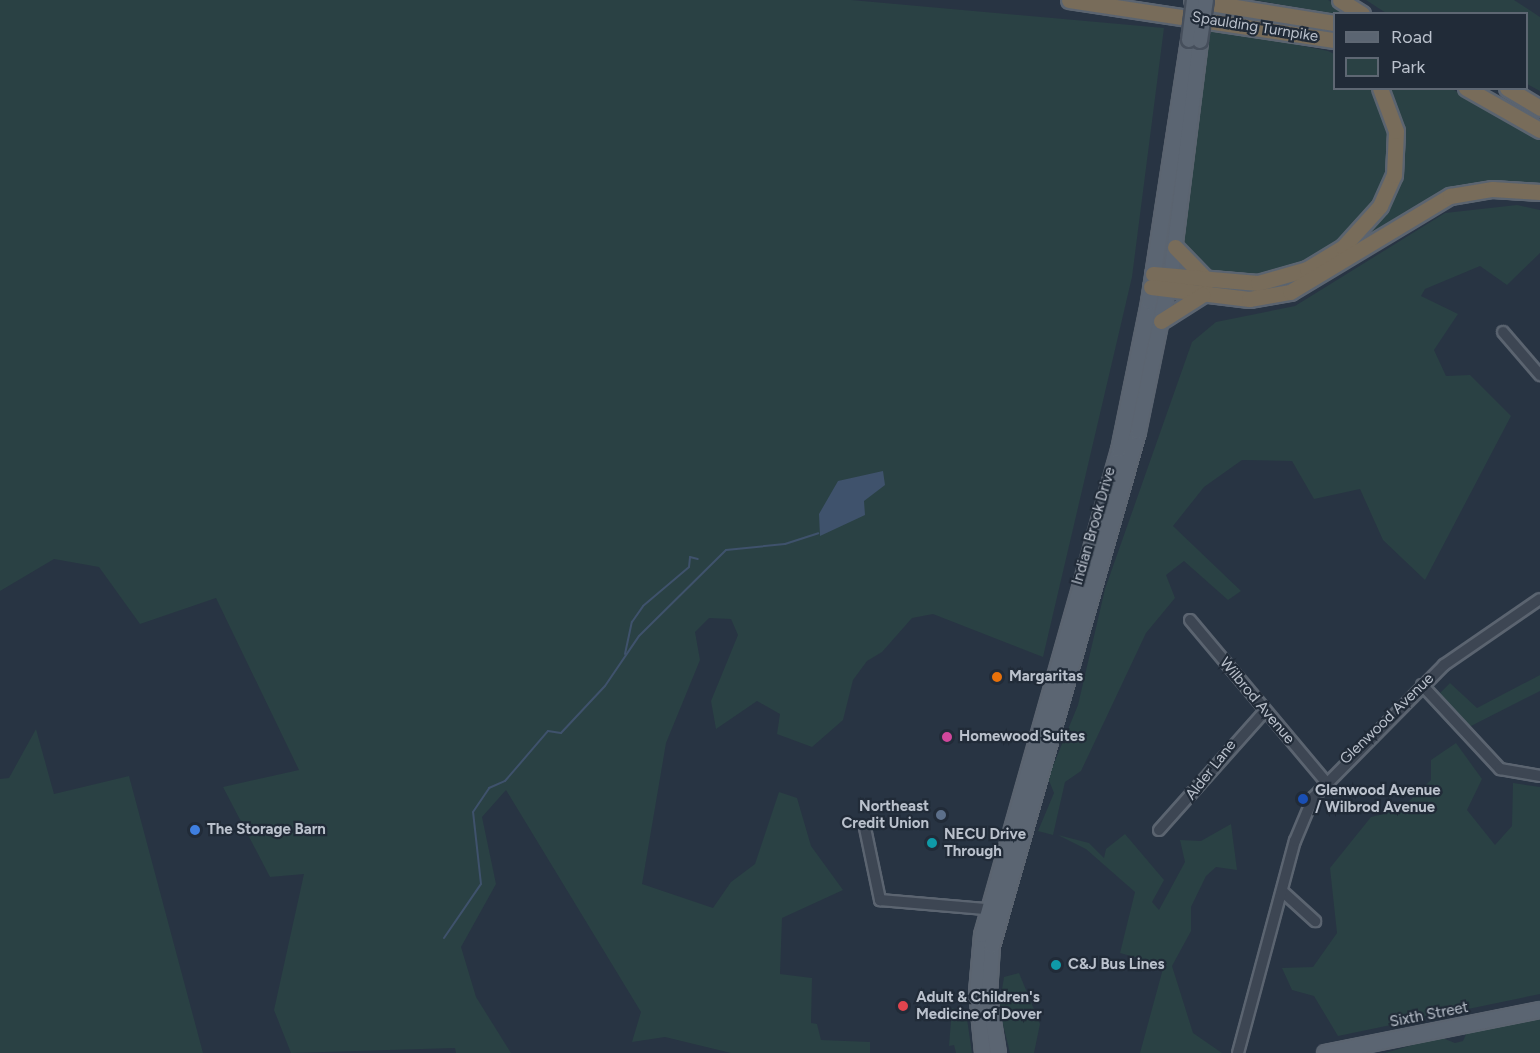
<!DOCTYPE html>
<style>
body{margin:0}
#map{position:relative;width:1540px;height:1053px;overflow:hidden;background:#283443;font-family:Figtree,sans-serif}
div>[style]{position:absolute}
.green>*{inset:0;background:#2a4144}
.water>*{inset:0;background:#3f526c}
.stream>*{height:2px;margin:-1px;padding:0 1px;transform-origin:1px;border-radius:1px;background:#3f526c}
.roads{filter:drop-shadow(2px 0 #5b6470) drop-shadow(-2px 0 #5b6470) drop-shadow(0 2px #5b6470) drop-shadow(0 -2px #5b6470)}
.minor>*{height:10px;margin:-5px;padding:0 5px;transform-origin:5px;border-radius:5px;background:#3d4653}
.major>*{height:14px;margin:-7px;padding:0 7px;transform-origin:7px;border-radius:7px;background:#5b6572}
.highway>*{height:15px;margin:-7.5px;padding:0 7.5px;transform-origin:7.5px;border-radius:7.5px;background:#786c5a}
.bridges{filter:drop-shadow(2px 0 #464f5c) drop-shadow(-2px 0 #464f5c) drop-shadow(0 2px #464f5c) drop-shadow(0 -2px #464f5c)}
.major-bridge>*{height:14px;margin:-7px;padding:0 7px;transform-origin:7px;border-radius:7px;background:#5b6572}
.dots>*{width:16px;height:16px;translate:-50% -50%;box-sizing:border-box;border:3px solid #212b38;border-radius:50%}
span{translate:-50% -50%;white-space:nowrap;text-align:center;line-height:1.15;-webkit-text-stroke:4.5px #212b38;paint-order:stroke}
.street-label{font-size:15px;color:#bac1cc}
.poi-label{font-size:15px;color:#bac1cc;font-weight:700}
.left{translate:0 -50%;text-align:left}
.right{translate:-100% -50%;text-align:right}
.legend{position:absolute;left:1333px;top:12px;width:195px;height:78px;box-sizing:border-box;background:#212b38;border:2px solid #5e6773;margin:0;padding:8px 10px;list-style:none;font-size:18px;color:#bac1cc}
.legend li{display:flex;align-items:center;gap:12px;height:30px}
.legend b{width:30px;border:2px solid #5e6773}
</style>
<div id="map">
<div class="green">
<i style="clip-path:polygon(0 0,851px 0,1164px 28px,1132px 277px,1043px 657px,933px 614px,912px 618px,882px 652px,867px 661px,853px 680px,843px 720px,812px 747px,777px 734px,780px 714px,757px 701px,716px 729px,711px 701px,738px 635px,731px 619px,709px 618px,695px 632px,700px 660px,666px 743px,642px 884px,713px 908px,731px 882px,755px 864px,779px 792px,797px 798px,811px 846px,843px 890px,782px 918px,780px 974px,812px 978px,811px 1023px,817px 1024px,821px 1040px,870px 1042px,870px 1053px,731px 1053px,665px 1037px,632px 1042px,641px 1012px,506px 790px,482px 817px,496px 884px,461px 947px,476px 997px,511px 1053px,456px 1053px,455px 1048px,291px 1053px,274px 1010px,304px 874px,270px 877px,223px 787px,299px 770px,216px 598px,140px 624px,99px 567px,54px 559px,0 591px)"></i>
<i style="clip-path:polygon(1255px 0,1328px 0,1352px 13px,1334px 14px)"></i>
<i style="clip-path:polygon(1366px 0,1514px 0,1540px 17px,1540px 91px,1527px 84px,1526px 14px,1386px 13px)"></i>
<i style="clip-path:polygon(1209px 27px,1328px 51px,1334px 54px,1334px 88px,1376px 89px,1394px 142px,1383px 193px,1349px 235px,1316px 258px,1260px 277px,1210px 272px,1191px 262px,1181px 244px)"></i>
<i style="clip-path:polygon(1384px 89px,1452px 89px,1540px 136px,1540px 190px,1448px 194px,1421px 204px,1294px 283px,1257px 293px,1215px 288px,1264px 287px,1322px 265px,1397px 174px)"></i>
<i style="clip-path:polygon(1517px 205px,1540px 210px,1540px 253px,1507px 285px,1480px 266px,1425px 289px,1421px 296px,1458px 314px,1434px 350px,1446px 376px,1470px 375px,1511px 416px,1425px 580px,1383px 540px,1360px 489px,1314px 499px,1292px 461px,1242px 460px,1204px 487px,1173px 526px,1241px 591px,1228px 600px,1184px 561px,1166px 575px,1175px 598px,1146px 633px,1081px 771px,1065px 782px,1053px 835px,1038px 831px,1054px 793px,1048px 778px,1078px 705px,1105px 589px,1192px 342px,1216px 322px,1295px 306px,1445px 213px)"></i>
<i style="clip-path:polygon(1540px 675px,1540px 691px,1469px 727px,1439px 694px,1450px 683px,1477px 708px)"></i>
<i style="clip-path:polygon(36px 729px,54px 794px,129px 776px,203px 1053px,0 1053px,0 779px,9px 778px)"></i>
<i style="clip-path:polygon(1456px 743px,1482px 779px,1467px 810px,1495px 845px,1512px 826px,1513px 783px,1540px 787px,1540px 994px,1338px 1036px,1314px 996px,1292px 990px,1282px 968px,1313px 967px,1337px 933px,1330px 868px,1371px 817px,1400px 810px,1431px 780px,1431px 760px)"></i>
<i style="clip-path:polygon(1231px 824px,1237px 870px,1216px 867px,1206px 876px,1191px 907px,1191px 931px,1172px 966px,1193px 1033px,1222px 1053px,1140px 1053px,1164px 965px,1120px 953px,1135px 892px,1086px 849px,1058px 835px,1089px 843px,1104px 858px,1106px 849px,1125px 834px,1164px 880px,1152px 902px,1159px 910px,1185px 862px,1180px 840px,1201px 841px)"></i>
<i style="clip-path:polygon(1019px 973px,1040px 1024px,1034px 1053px,1010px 1053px,999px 1008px,1004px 977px)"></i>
<i style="clip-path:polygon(952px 1008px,966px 1012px,972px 1053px,956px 1053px,954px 1045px,949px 1046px)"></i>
<i style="clip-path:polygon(1540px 1018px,1540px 1053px,1385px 1053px,1440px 1037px,1455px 1043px,1463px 1041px,1468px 1030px)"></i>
</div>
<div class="water">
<i style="clip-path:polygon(883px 471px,885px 485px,864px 501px,865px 515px,820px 536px,819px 514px,838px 481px)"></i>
</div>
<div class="stream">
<i style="left:625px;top:654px;width:33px;rotate:-78deg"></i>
<i style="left:632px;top:622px;width:19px;rotate:-55deg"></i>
<i style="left:643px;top:606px;width:60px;rotate:-40.3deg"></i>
<i style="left:689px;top:567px;width:10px;rotate:-84deg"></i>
<i style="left:690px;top:557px;width:8px;rotate:14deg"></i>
<i style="left:444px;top:938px;width:65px;rotate:-55.6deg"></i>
<i style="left:481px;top:884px;width:72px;rotate:-96.3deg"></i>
<i style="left:473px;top:812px;width:29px;rotate:-56deg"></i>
<i style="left:489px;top:788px;width:17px;rotate:-24deg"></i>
<i style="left:505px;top:781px;width:66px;rotate:-49.3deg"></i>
<i style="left:548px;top:731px;width:13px;rotate:9deg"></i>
<i style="left:561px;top:733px;width:64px;rotate:-46.9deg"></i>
<i style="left:605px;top:686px;width:60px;rotate:-55.8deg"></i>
<i style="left:639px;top:636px;width:122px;rotate:-44.7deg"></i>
<i style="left:726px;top:550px;width:59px;rotate:-5.8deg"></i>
<i style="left:785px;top:544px;width:35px;rotate:-18deg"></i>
</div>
<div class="roads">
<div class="minor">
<i style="left:1503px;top:332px;width:57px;rotate:49.3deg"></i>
<i style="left:1190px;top:620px;width:210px;rotate:50deg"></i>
<i style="left:1422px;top:685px;width:115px;rotate:47.1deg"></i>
<i style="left:1500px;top:769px;width:41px;rotate:9.9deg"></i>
<i style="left:865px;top:828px;width:74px;rotate:78.2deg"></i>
<i style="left:880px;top:900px;width:117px;rotate:4.9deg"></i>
<i style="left:1159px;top:830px;width:158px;rotate:-48.3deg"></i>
<i style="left:1282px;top:891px;width:45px;rotate:42.3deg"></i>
<i style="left:1238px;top:1053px;width:220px;rotate:-75deg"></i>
<i style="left:1295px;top:841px;width:47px;rotate:-67.3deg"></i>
<i style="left:1313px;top:798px;width:187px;rotate:-45.4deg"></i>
<i style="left:1444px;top:665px;width:116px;rotate:-34.5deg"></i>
</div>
<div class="major">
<i style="left:983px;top:1053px;width:61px;rotate:-95.6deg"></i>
<i style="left:977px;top:992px;width:57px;rotate:-85deg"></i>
<i style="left:982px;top:935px;width:504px;rotate:-74.23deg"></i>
<i style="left:1119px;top:450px;width:151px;rotate:-78.5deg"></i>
<i style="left:1149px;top:302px;width:265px;rotate:-81.3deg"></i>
<i style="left:998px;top:1053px;width:58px;rotate:-99deg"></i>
<i style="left:989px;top:996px;width:50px;rotate:-86.6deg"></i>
<i style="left:992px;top:946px;width:534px;rotate:-74.14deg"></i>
<i style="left:1138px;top:432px;width:168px;rotate:-78.4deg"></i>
<i style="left:1172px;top:267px;width:228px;rotate:-82.9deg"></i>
<i style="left:1325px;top:1053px;width:219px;rotate:-11.3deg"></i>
</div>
<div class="highway">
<i style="left:1069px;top:0;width:268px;rotate:8.6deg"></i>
<i style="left:1192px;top:0;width:144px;rotate:9.2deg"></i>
<i style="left:1340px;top:0;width:26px;rotate:32deg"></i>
<i style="left:1466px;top:88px;width:85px;rotate:29.6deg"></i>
<i style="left:1507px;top:88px;width:39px;rotate:31deg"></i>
<i style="left:1175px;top:247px;width:47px;rotate:45.9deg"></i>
<i style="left:1153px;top:274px;width:105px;rotate:4.9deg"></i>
<i style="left:1258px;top:283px;width:51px;rotate:-15.9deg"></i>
<i style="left:1307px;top:269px;width:42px;rotate:-31.4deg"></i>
<i style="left:1343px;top:247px;width:55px;rotate:-47.9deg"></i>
<i style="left:1380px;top:206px;width:34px;rotate:-66deg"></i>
<i style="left:1394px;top:175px;width:44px;rotate:-87.4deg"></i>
<i style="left:1396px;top:131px;width:46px;rotate:-110.4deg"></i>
<i style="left:1151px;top:287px;width:99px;rotate:7deg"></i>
<i style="left:1249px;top:299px;width:42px;rotate:-9.7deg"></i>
<i style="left:1290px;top:292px;width:187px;rotate:-31deg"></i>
<i style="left:1450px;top:196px;width:43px;rotate:-9.5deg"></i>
<i style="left:1492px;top:189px;width:48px;rotate:3.6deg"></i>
<i style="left:1161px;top:321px;width:49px;rotate:-32.4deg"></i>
</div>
</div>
<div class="bridges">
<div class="major-bridge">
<i style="left:1189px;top:40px;width:40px;rotate:-82.9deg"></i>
<i style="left:1200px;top:41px;width:41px;rotate:-81.7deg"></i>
</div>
</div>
<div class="dots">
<i style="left:997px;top:677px;background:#e8710a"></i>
<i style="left:947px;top:737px;background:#d1479c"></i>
<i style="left:1303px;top:799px;background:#1a4fb4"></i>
<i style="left:941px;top:815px;background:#5c6f8a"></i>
<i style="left:195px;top:830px;background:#3f7fe0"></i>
<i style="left:932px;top:843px;background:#0f9aa8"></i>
<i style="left:1056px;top:965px;background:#0f9aa8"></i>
<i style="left:903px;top:1006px;background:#e0444e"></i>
</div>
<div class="street-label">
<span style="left:1255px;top:27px;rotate:9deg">Spaulding Turnpike</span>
<span style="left:1094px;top:526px;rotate:-74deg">Indian Brook Drive</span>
<span style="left:1257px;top:701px;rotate:50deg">Wilbrod Avenue</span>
<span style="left:1387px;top:719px;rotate:-44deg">Glenwood Avenue</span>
<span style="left:1211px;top:770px;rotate:-52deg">Alder Lane</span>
<span style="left:1429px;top:1015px;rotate:-11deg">Sixth Street</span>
</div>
<div class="poi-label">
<span class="left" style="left:1009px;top:677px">Margaritas</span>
<span class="left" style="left:959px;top:737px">Homewood Suites</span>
<span class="left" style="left:1315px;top:799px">Glenwood Avenue<br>/ Wilbrod Avenue</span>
<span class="right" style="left:929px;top:815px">Northeast<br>Credit Union</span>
<span class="left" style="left:207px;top:830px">The Storage Barn</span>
<span class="left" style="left:944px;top:843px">NECU Drive<br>Through</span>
<span class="left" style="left:1068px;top:965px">C&amp;J Bus Lines</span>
<span class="left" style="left:916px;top:1006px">Adult &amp; Children's<br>Medicine of Dover</span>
</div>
<ul class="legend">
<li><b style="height:8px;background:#5b6572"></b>Road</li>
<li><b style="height:16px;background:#2a4144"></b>Park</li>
</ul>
</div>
